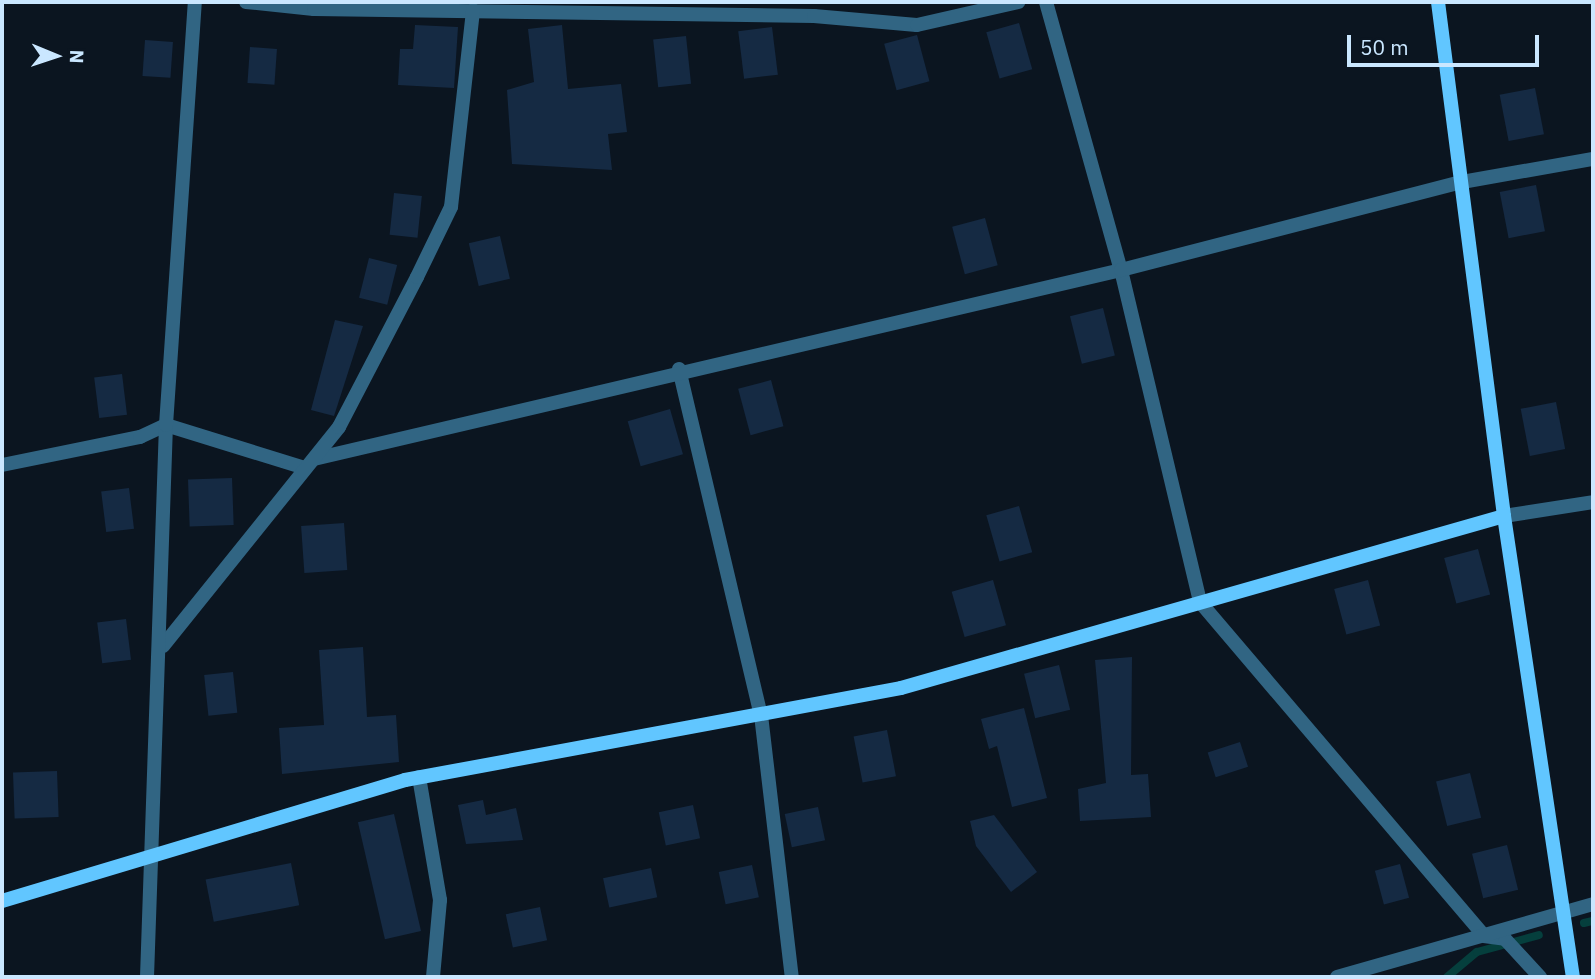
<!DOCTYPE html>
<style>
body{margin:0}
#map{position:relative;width:1595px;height:979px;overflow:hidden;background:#0b1520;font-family:"IBM Plex Sans",sans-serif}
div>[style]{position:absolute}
.stream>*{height:8px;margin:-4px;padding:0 4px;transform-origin:4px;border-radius:4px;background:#053f3d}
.building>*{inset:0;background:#152a43;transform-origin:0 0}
.street>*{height:14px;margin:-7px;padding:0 7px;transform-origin:7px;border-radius:7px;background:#316583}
.secondary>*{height:14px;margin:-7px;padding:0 7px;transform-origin:7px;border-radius:7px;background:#61c6ff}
span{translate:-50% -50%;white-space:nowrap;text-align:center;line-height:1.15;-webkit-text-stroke:6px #0b1520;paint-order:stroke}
.frame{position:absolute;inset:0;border:4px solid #cae7ff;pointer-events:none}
.north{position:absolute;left:21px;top:21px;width:70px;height:70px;-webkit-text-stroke:5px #0b1520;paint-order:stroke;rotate:92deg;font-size:19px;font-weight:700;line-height:28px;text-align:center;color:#cae7ff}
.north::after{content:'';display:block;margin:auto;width:24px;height:32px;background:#cae7ff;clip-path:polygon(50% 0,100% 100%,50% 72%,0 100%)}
.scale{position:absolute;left:1347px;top:35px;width:192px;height:32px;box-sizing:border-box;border:4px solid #cae7ff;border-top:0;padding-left:9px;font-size:21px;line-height:24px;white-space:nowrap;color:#cae7ff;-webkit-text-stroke:5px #0b1520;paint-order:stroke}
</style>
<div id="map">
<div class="stream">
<i style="left:1584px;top:923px;width:9px;rotate:-13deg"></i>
<i style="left:1447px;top:977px;width:39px;rotate:-40deg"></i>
<i style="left:1477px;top:952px;width:64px;rotate:-15.3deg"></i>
</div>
<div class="building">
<i style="left:1019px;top:23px;width:48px;height:34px;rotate:74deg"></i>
<i style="clip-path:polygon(415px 25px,458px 27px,454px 88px,398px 85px,400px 49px,413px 49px)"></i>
<i style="clip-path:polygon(562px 25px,568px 89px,621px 84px,627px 132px,608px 134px,612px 170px,512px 164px,507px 90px,534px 82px,528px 29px)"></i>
<i style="left:772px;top:27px;width:48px;height:34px;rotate:83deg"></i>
<i style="left:917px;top:35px;width:48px;height:34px;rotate:75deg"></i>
<i style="left:686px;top:36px;width:48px;height:33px;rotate:84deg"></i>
<i style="left:145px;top:40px;width:28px;height:36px;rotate:4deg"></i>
<i style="left:250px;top:47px;width:27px;height:36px;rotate:4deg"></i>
<i style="left:1535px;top:88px;width:47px;height:36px;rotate:79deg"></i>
<i style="left:1536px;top:185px;width:47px;height:37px;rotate:79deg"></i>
<i style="left:394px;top:193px;width:28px;height:42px;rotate:6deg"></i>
<i style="left:985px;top:218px;width:49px;height:34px;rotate:75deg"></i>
<i style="left:500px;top:236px;width:44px;height:32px;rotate:77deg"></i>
<i style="left:369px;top:258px;width:29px;height:41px;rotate:14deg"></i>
<i style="left:1103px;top:308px;width:49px;height:34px;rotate:76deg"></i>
<i style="clip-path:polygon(335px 320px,363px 326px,334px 416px,311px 410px)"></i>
<i style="left:122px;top:374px;width:41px;height:28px;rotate:83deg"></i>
<i style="left:771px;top:380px;width:48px;height:34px;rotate:75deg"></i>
<i style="left:1556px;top:402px;width:48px;height:36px;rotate:79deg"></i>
<i style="left:670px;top:409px;width:47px;height:44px;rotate:74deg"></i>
<i style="left:232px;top:478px;width:47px;height:44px;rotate:88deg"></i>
<i style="left:129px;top:488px;width:41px;height:28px;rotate:83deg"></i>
<i style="left:1019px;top:506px;width:48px;height:34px;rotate:74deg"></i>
<i style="left:344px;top:523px;width:47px;height:43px;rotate:86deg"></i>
<i style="left:1478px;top:549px;width:47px;height:35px;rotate:75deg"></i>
<i style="left:993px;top:580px;width:47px;height:43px;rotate:74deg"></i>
<i style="left:1368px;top:580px;width:47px;height:35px;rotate:75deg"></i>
<i style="left:126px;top:619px;width:41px;height:29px;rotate:83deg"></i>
<i style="clip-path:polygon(363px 647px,367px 717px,396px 715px,399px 762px,282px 774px,279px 728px,324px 725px,319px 650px)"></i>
<i style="clip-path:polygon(1132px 657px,1131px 775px,1148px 774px,1151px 817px,1080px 821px,1078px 789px,1106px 783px,1095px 660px)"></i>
<i style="left:1059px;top:665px;width:46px;height:36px;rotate:76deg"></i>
<i style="left:233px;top:672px;width:41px;height:29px;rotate:84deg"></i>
<i style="clip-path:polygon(1024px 708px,1047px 798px,1012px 807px,997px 746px,989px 749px,981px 719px)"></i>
<i style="left:887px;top:730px;width:47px;height:34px;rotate:79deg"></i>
<i style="left:1240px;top:742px;width:26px;height:34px;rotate:72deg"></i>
<i style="left:57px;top:771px;width:46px;height:44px;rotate:88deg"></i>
<i style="left:1470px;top:773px;width:46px;height:35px;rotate:76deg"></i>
<i style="clip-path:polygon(483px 800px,486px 815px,516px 808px,523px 840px,466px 844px,458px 805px)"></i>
<i style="left:693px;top:805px;width:34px;height:35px;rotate:78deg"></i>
<i style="left:818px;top:807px;width:34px;height:34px;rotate:78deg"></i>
<i style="left:394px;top:814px;width:120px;height:37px;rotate:77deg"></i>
<i style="clip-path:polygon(994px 815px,1037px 872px,1011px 892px,976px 846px,970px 821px)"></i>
<i style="left:1507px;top:845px;width:46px;height:36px;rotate:76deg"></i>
<i style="left:291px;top:863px;width:43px;height:87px;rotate:79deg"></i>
<i style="left:1400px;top:864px;width:35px;height:26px;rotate:75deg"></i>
<i style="left:752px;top:865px;width:33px;height:34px;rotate:78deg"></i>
<i style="left:651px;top:868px;width:30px;height:49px;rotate:78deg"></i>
<i style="left:540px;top:907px;width:34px;height:35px;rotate:78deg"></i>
</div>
<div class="street">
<i style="left:246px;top:2px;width:68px;rotate:5.9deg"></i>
<i style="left:314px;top:9px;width:500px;rotate:0.8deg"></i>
<i style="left:814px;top:16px;width:103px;rotate:5deg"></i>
<i style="left:917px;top:25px;width:104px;rotate:-12.8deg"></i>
<i style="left:1046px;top:2px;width:278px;rotate:74.4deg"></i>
<i style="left:1121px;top:270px;width:341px;rotate:76.6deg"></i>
<i style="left:1200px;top:602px;width:438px;rotate:49.6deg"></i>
<i style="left:1484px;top:936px;width:21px;rotate:8deg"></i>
<i style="left:1505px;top:939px;width:52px;rotate:47.4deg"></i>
<i style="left:679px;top:369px;width:356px;rotate:76.7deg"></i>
<i style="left:761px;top:715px;width:264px;rotate:83.3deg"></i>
<i style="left:314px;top:459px;width:829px;rotate:-13.18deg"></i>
<i style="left:1121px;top:270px;width:352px;rotate:-14.5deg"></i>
<i style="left:1462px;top:182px;width:133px;rotate:-10deg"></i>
<i style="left:2px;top:465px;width:141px;rotate:-11.5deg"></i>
<i style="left:140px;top:437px;width:29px;rotate:-25deg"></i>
<i style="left:166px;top:425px;width:145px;rotate:17.2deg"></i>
<i style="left:1504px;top:516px;width:90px;rotate:-8.9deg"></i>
<i style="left:163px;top:646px;width:281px;rotate:-51.2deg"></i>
<i style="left:339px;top:427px;width:169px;rotate:-62.5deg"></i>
<i style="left:417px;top:277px;width:78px;rotate:-64.1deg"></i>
<i style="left:451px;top:207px;width:198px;rotate:-83.6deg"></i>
<i style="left:419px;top:777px;width:125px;rotate:80.3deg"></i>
<i style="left:440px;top:900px;width:77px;rotate:95.2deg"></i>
<i style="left:147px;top:977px;width:552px;rotate:-88.03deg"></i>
<i style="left:166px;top:425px;width:424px;rotate:-86.1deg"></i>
<i style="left:1337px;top:977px;width:266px;rotate:-15.9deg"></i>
</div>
<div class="secondary">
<i style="left:1438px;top:2px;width:518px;rotate:82.68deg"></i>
<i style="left:1504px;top:516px;width:466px;rotate:81.5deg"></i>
<i style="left:2px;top:901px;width:421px;rotate:-16.7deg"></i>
<i style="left:405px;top:780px;width:504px;rotate:-10.51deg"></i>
<i style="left:901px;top:688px;width:627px;rotate:-15.92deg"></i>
</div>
<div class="frame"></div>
<div class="north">N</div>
<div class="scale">50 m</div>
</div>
